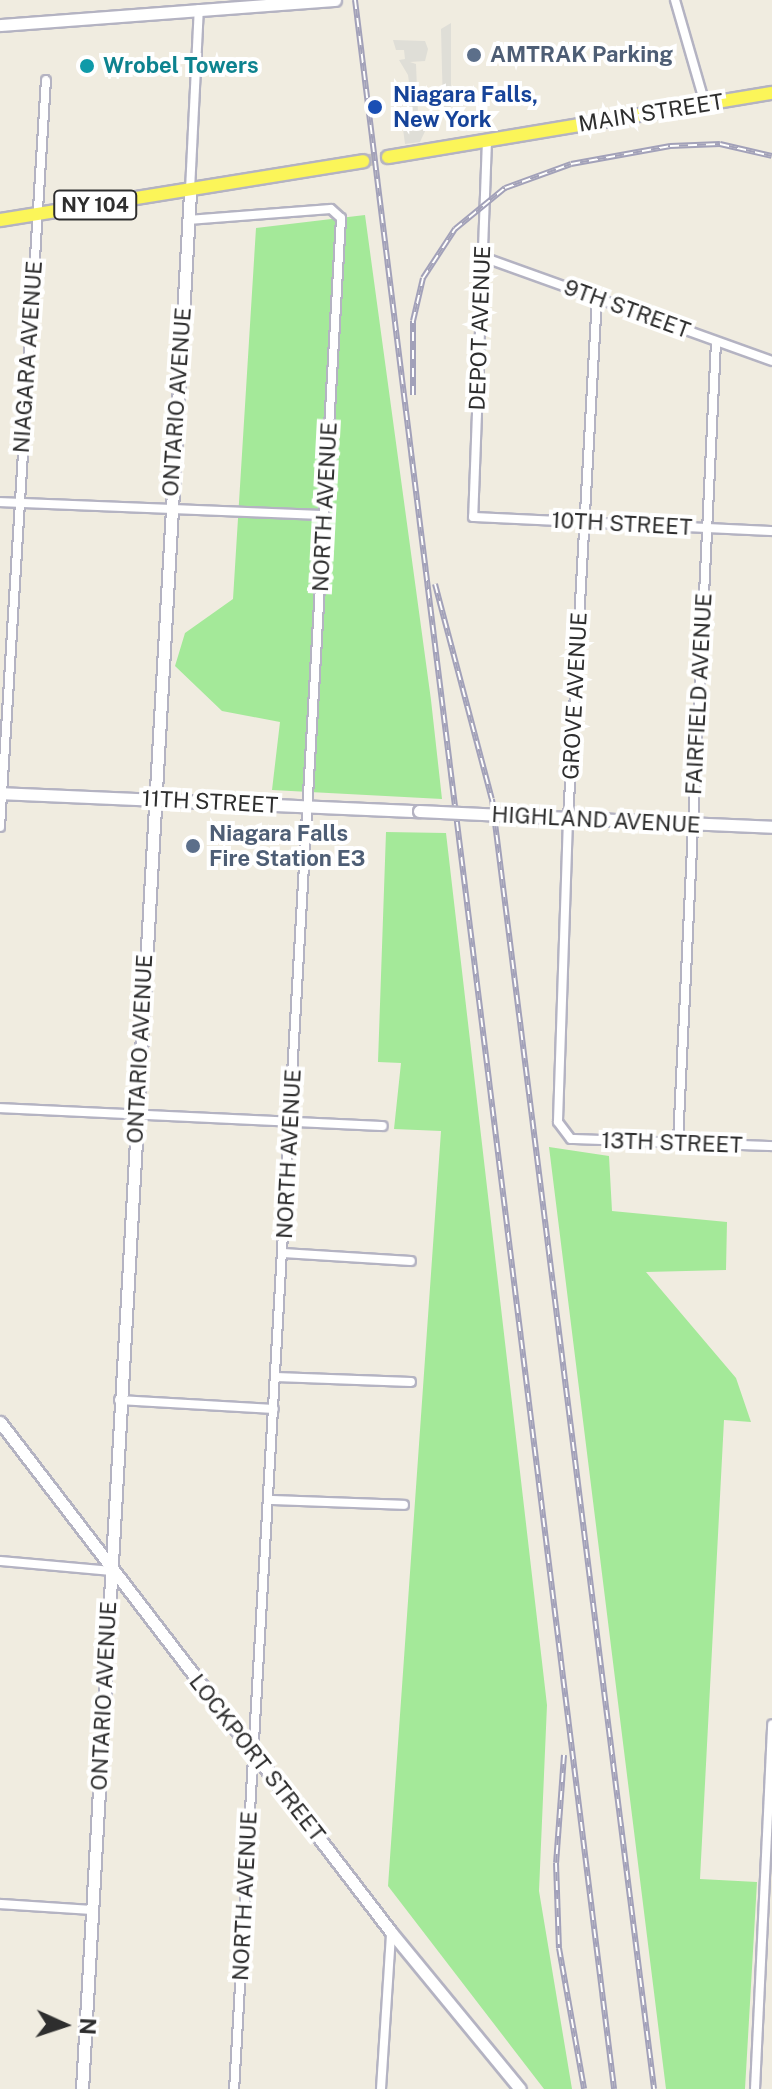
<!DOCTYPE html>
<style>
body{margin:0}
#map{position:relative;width:772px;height:2089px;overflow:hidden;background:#f0ece0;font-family:"Public Sans",sans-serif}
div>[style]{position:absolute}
.green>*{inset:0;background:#a4e999}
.plaza>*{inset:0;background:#dfded7}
.primary-tunnel>*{height:12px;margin-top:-6px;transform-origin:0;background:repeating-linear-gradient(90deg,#c9c6bc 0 12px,transparent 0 18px)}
.roads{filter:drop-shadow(2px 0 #b4b3c2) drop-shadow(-2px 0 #b4b3c2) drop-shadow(0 2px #b4b3c2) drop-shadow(0 -2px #b4b3c2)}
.street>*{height:8px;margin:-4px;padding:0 4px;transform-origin:4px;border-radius:4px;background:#fff}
.secondary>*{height:11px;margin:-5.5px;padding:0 5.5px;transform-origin:5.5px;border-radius:5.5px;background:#fff}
.primary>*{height:12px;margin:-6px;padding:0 6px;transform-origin:6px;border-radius:6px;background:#fbf559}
.rail>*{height:6px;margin-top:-3px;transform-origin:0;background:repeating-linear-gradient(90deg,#fff 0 9px,#a2a1b9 0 18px);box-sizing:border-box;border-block:2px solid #a2a1b9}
.bridges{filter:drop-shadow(2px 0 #b4b3c2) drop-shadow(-2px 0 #b4b3c2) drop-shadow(0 2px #b4b3c2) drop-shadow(0 -2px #b4b3c2)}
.secondary-bridge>*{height:11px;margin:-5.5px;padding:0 5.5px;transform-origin:5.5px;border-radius:5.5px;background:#fff}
.dots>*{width:22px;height:22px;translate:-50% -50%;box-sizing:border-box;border:4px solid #fff;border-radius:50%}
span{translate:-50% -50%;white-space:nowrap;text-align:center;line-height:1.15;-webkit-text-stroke:8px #fff;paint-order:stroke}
.shield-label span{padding:2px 6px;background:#fff;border:2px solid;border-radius:6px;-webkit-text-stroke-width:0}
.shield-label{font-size:20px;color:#2e2e2e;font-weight:700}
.service-label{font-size:22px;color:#4e5e75;font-weight:700}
.left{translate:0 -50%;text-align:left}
.culture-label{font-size:22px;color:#0d838f;font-weight:700}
.transit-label{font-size:22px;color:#164399;font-weight:700}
.street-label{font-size:22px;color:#2e2e2e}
.north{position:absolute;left:24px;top:1985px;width:80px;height:80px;-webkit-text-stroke:6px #fff;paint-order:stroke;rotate:93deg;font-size:22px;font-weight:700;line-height:32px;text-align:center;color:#2e2e2e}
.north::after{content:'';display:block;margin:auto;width:28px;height:36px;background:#2e2e2e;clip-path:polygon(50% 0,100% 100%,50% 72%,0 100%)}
</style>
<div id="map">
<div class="green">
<i style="clip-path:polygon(365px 215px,431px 700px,442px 799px,272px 790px,280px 722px,222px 711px,175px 666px,185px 633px,233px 599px,256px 228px)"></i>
<i style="clip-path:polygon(386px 832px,446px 833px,547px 1705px,539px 1891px,572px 2089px,544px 2089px,388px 1886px,441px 1131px,394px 1129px,401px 1063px,378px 1062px)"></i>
<i style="clip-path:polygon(549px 1147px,609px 1156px,612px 1211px,727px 1222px,726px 1270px,646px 1272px,736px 1378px,751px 1422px,724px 1420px,700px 1879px,757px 1882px,745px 2089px,666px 2089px)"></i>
</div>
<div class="plaza">
<i style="clip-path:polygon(451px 23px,451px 110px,443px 110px,441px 29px)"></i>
<i style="clip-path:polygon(393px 40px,425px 41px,428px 49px,425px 61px,410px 62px,416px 64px,418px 114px,427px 127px,420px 142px,405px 144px,403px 129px,415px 127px,408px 75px,399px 60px,405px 59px,404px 50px,396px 50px)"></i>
</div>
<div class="primary-tunnel">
<i style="left:363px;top:161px;width:25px;rotate:-9deg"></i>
</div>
<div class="roads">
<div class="street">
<i style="left:675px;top:0;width:108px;rotate:73.9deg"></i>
<i style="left:487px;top:140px;width:377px;rotate:92.1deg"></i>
<i style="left:473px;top:517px;width:299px;rotate:2.7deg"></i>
<i style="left:190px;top:190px;width:181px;rotate:-87.2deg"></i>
<i style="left:188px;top:220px;width:143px;rotate:-4.4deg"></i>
<i style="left:331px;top:209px;width:13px;rotate:42deg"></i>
<i style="left:341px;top:218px;width:1874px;rotate:93.27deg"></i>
<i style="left:483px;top:257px;width:307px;rotate:19.8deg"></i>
<i style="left:597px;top:297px;width:523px;rotate:93.18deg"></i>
<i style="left:568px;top:819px;width:303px;rotate:91.9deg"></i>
<i style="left:558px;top:1122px;width:21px;rotate:53deg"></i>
<i style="left:571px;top:1139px;width:201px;rotate:2deg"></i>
<i style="left:0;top:502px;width:324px;rotate:2.3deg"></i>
<i style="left:0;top:827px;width:748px;rotate:-86.48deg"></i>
<i style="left:0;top:1108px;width:383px;rotate:2.7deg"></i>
<i style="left:678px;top:1142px;width:801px;rotate:-87.28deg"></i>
<i style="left:283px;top:1253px;width:128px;rotate:3.6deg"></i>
<i style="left:276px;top:1377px;width:135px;rotate:2.1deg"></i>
<i style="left:119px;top:1400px;width:155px;rotate:3.3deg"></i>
<i style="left:270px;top:1500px;width:134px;rotate:2.1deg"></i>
<i style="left:0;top:1561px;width:111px;rotate:5.1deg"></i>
<i style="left:0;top:1904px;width:92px;rotate:3.7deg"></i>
<i style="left:381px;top:2089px;width:156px;rotate:-86.3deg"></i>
<i style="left:755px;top:2089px;width:365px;rotate:-87.3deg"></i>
</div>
<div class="secondary">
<i style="left:0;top:25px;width:336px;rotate:-4.3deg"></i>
<i style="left:0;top:793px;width:419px;rotate:2.5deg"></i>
<i style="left:524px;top:816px;width:248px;rotate:2.5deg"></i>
<i style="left:0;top:1422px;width:643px;rotate:52.52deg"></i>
<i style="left:391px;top:1932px;width:203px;rotate:50.6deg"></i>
<i style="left:82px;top:2089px;width:1902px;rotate:-86.74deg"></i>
</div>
<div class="primary">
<i style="left:388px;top:157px;width:389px;rotate:-9.5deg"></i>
<i style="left:0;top:220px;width:368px;rotate:-9.2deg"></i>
</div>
</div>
<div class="rail">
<i style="left:355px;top:0;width:2105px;rotate:82.93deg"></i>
<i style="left:413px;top:395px;width:74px;rotate:-90deg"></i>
<i style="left:413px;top:321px;width:44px;rotate:-76.9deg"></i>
<i style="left:423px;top:278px;width:59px;rotate:-56.9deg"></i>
<i style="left:455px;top:229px;width:65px;rotate:-39.4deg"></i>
<i style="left:505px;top:188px;width:70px;rotate:-20deg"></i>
<i style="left:571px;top:164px;width:101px;rotate:-10.3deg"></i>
<i style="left:670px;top:146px;width:50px;rotate:-2.3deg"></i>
<i style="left:720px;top:144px;width:53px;rotate:13deg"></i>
<i style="left:435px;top:584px;width:222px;rotate:75.2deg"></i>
<i style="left:492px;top:799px;width:1300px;rotate:82.84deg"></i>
<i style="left:564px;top:1755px;width:108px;rotate:94.2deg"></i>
<i style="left:556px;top:1863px;width:85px;rotate:88deg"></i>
<i style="left:559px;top:1948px;width:143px;rotate:79.9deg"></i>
</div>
<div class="bridges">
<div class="secondary-bridge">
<i style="left:419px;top:811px;width:105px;rotate:2.7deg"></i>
</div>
</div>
<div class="dots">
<i style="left:474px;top:55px;background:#5c6f8a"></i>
<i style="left:87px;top:66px;background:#0f9aa8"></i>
<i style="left:375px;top:107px;background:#1a4fb4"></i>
<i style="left:193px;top:846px;background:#5c6f8a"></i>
</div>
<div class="shield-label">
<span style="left:95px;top:205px">NY 104</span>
</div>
<div class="service-label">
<span class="left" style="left:490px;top:55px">AMTRAK Parking</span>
<span class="left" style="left:209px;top:846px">Niagara Falls<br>Fire Station E3</span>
</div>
<div class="culture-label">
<span class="left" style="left:103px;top:66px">Wrobel Towers</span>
</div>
<div class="transit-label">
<span class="left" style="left:393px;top:107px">Niagara Falls,<br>New York</span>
</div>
<div class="street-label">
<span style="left:651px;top:113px;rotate:-9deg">MAIN STREET</span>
<span style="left:627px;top:309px;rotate:20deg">9TH STREET</span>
<span style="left:480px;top:328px;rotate:-88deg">DEPOT AVENUE</span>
<span style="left:28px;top:357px;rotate:-86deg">NIAGARA AVENUE</span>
<span style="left:177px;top:402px;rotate:-86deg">ONTARIO AVENUE</span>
<span style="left:325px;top:507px;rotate:-87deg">NORTH AVENUE</span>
<span style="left:622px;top:524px;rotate:3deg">10TH STREET</span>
<span style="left:699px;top:694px;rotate:-87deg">FAIRFIELD AVENUE</span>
<span style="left:575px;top:696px;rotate:-87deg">GROVE AVENUE</span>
<span style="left:210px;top:802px;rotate:3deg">11TH STREET</span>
<span style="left:596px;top:820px;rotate:3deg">HIGHLAND AVENUE</span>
<span style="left:140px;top:1049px;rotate:-87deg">ONTARIO AVENUE</span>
<span style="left:672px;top:1143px;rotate:2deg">13TH STREET</span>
<span style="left:289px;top:1154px;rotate:-87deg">NORTH AVENUE</span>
<span style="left:104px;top:1696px;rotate:-87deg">ONTARIO AVENUE</span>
<span style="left:257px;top:1758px;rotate:52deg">LOCKPORT STREET</span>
<span style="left:245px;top:1896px;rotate:-87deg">NORTH AVENUE</span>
</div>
<div class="north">N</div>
</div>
